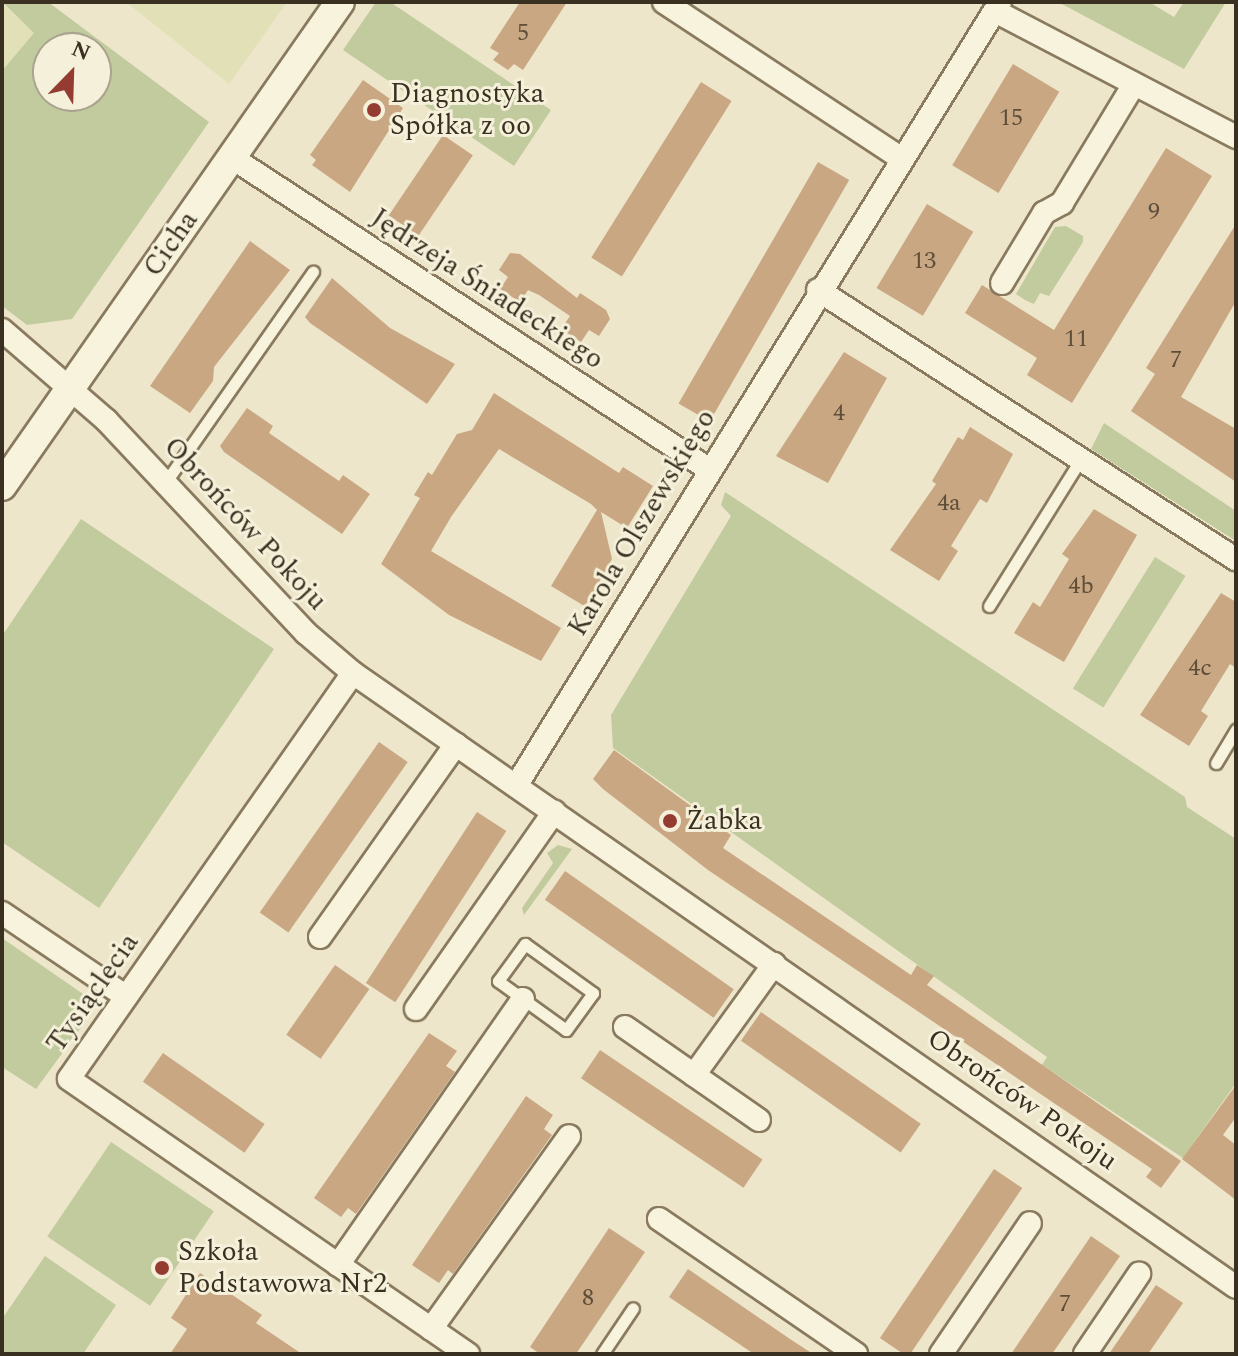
<!DOCTYPE html>
<meta charset="utf-8">
<style>
body{margin:0}
#map{position:relative;width:1238px;height:1356px;overflow:hidden;background:#ede6ca;font-family:Spectral,serif}
div>[style]{position:absolute}
.farmland>*{inset:0;background:#e2e0b7}
.green>*{inset:0;background:#c1cb9e;transform-origin:0 0}
.building>*{inset:0;background:#c9a782;transform-origin:0 0}
.roads{filter:drop-shadow(2px 0 #897a5f) drop-shadow(-2px 0 #897a5f) drop-shadow(0 2px #897a5f) drop-shadow(0 -2px #897a5f)}
.service>*{height:11px;margin:-5.5px;padding:0 5.5px;transform-origin:5.5px;border-radius:5.5px;background:#f8f3dd}
.minor>*{height:22px;margin:-11px;padding:0 11px;transform-origin:11px;border-radius:11px;background:#f8f3dd}
.tertiary>*{height:28px;margin:-14px;padding:0 14px;transform-origin:14px;border-radius:14px;background:#f8f3dd}
.dots>*{width:22px;height:22px;translate:-50% -50%;box-sizing:border-box;border:4px solid #f5f0d9;border-radius:50%}
span{translate:-50% -50%;white-space:nowrap;text-align:center;line-height:1.15;-webkit-text-stroke:6px #f5f0d9;paint-order:stroke}
.number-label{font-size:24px;color:#5e4e39}
.number-label span{-webkit-text-stroke-width:0}
.poi-label{font-size:28px;color:#3a3021}
.left{translate:0 -50%;text-align:left}
.street-label{font-size:28px;color:#3a3021}
.frame{position:absolute;inset:0;border:4px solid #3a3021;pointer-events:none}
.north{position:absolute;left:32px;top:32px;width:80px;height:80px;box-sizing:border-box;background:#f5f0d9;border:2px solid #aaa38f;border-radius:50%;rotate:23deg;font-size:22px;font-weight:700;line-height:32px;text-align:center;color:#3a3021}
.north::after{content:'';display:block;margin:auto;width:28px;height:36px;background:#953c32;clip-path:polygon(50% 0,100% 100%,50% 72%,0 100%)}
</style>
<div id="map">
<div class="farmland">
<i style="clip-path:polygon(126px 2px,287px 2px,229px 84px)"></i>
<i style="clip-path:polygon(2px 4px,35px 33px,2px 71px)"></i>
</div>
<div class="green">
<i style="clip-path:polygon(evenodd,2px 2px,48px 2px,209px 122px,72px 319px,27px 325px,2px 306px,2px 71px,34px 33px,2px 2px,48px 48px,96px 48px,96px 96px,48px 96px,48px 48px)"></i>
<i style="clip-path:polygon(376px 2px,390px 2px,551px 110px,514px 166px,343px 50px)"></i>
<i style="clip-path:polygon(1058px 2px,1149px 2px,1174px 17px,1184px 2px,1226px 2px,1184px 69px)"></i>
<i style="clip-path:polygon(1066px 226px,1083px 236px,1083px 242px,1049px 296px,1040px 293px,1034px 304px,1025px 300px,1016px 294px,1055px 227px)"></i>
<i style="clip-path:polygon(1104px 423px,1236px 511px,1236px 541px,1091px 449px)"></i>
<i style="clip-path:polygon(725px 492px,1185px 797px,1187px 807px,1236px 839px,1236px 1083px,1183px 1158px,1042px 1065px,1047px 1057px,613px 748px,611px 715px,731px 516px,721px 505px)"></i>
<i style="clip-path:polygon(81px 519px,274px 649px,99px 908px,2px 842px,2px 636px)"></i>
<i style="left:1155px;top:557px;width:36px;height:155px;rotate:32deg"></i>
<i style="clip-path:polygon(558px 845px,572px 849px,524px 915px,522px 908px,553px 863px,547px 853px)"></i>
<i style="clip-path:polygon(2px 938px,86px 996px,91px 1014px,36px 1089px,2px 1067px)"></i>
<i style="left:111px;top:1142px;width:124px;height:114px;rotate:34deg"></i>
<i style="clip-path:polygon(45px 1256px,116px 1305px,83px 1354px,2px 1354px,2px 1319px)"></i>
</div>
<div class="building">
<i style="clip-path:polygon(520px 2px,567px 2px,523px 70px,514px 64px,508px 70px,493px 60px,499px 53px,490px 48px)"></i>
<i style="left:1013px;top:64px;width:54px;height:118px;rotate:31deg"></i>
<i style="clip-path:polygon(363px 80px,403px 108px,350px 192px,312px 165px,316px 160px,310px 155px)"></i>
<i style="left:701px;top:82px;width:36px;height:207px;rotate:32deg"></i>
<i style="left:443px;top:135px;width:36px;height:97px;rotate:34deg"></i>
<i style="clip-path:polygon(1166px 148px,1212px 176px,1072px 403px,1027px 375px,1037px 358px,965px 313px,982px 285px,1054px 330px)"></i>
<i style="left:818px;top:162px;width:36px;height:279px;rotate:30deg"></i>
<i style="left:927px;top:204px;width:54px;height:98px;rotate:31deg"></i>
<i style="clip-path:polygon(1236px 224px,1236px 301px,1181px 397px,1236px 429px,1236px 482px,1131px 411px,1155px 374px,1146px 368px)"></i>
<i style="clip-path:polygon(250px 241px,290px 270px,214px 367px,213px 381px,190px 413px,150px 386px)"></i>
<i style="clip-path:polygon(510px 253px,520px 254px,577px 298px,580px 293px,606px 310px,610px 319px,599px 336px,589px 330px,581px 342px,561px 329px,570px 316px,539px 295px,528px 290px,520px 302px,500px 289px,508px 277px,499px 270px)"></i>
<i style="clip-path:polygon(332px 278px,390px 328px,455px 364px,427px 404px,310px 323px,305px 317px)"></i>
<i style="clip-path:polygon(844px 352px,887px 378px,828px 483px,776px 456px)"></i>
<i style="clip-path:polygon(494px 393px,619px 473px,623px 467px,653px 486px,627px 528px,601px 512px,612px 559px,586px 607px,551px 586px,597px 510px,591px 504px,499px 449px,451px 517px,431px 551px,561px 628px,541px 661px,449px 615px,381px 564px,420px 498px,414px 495px,428px 472px,432px 475px,457px 434px,472px 430px)"></i>
<i style="clip-path:polygon(247px 408px,273px 426px,269px 433px,339px 481px,343px 475px,370px 494px,342px 534px,224px 452px,220px 446px)"></i>
<i style="clip-path:polygon(970px 427px,1013px 454px,987px 503px,980px 499px,951px 546px,958px 551px,939px 581px,890px 550px,936px 484px,932px 481px,958px 437px,963px 440px)"></i>
<i style="clip-path:polygon(1094px 509px,1137px 535px,1064px 662px,1014px 633px,1033px 602px,1040px 607px,1069px 559px,1062px 554px)"></i>
<i style="clip-path:polygon(1221px 593px,1236px 602px,1236px 668px,1230px 664px,1201px 711px,1208px 716px,1189px 746px,1140px 715px)"></i>
<i style="left:379px;top:742px;width:35px;height:208px;rotate:35deg"></i>
<i style="clip-path:polygon(614px 750px,731px 835px,723px 848px,911px 975px,917px 965px,934px 976px,927px 985px,1181px 1161px,1161px 1188px,1146px 1177px,1152px 1169px,708px 870px,603px 789px,593px 779px)"></i>
<i style="left:477px;top:812px;width:35px;height:204px;rotate:33deg"></i>
<i style="left:565px;top:871px;width:206px;height:35px;rotate:35deg"></i>
<i style="left:335px;top:965px;width:42px;height:85px;rotate:35deg"></i>
<i style="left:761px;top:1012px;width:195px;height:35px;rotate:35deg"></i>
<i style="clip-path:polygon(429px 1033px,457px 1051px,446px 1066px,455px 1072px,356px 1214px,348px 1208px,341px 1217px,314px 1198px)"></i>
<i style="left:600px;top:1050px;width:196px;height:34px;rotate:34deg"></i>
<i style="left:163px;top:1053px;width:124px;height:35px;rotate:35deg"></i>
<i style="clip-path:polygon(1236px 1085px,1236px 1117px,1223px 1135px,1236px 1145px,1236px 1200px,1182px 1159px)"></i>
<i style="clip-path:polygon(526px 1096px,553px 1115px,544px 1129px,552px 1135px,453px 1274px,448px 1270px,439px 1283px,412px 1265px)"></i>
<i style="left:994px;top:1169px;width:34px;height:204px;rotate:34deg"></i>
<i style="clip-path:polygon(609px 1228px,645px 1252px,576px 1354px,540px 1354px,530px 1347px)"></i>
<i style="clip-path:polygon(1091px 1236px,1120px 1256px,1052px 1354px,1011px 1354px)"></i>
<i style="clip-path:polygon(688px 1269px,790px 1339px,813px 1354px,754px 1354px,669px 1297px)"></i>
<i style="clip-path:polygon(200px 1273px,262px 1315px,256px 1323px,302px 1354px,170px 1354px,187px 1329px,171px 1318px)"></i>
<i style="clip-path:polygon(1156px 1285px,1183px 1303px,1148px 1354px,1109px 1354px)"></i>
</div>
<div class="roads">
<div class="service">
<i style="left:165px;top:483px;width:258px;rotate:-55deg"></i>
<i style="left:989px;top:606px;width:173px;rotate:-58deg"></i>
<i style="left:1216px;top:763px;width:39px;rotate:-59deg"></i>
<i style="left:525px;top:944px;width:84px;rotate:35.8deg"></i>
<i style="left:593px;top:993px;width:46px;rotate:126.1deg"></i>
<i style="left:566px;top:1030px;width:84px;rotate:-144.2deg"></i>
<i style="left:498px;top:981px;width:46px;rotate:-53.9deg"></i>
<i style="left:602px;top:1354px;width:55px;rotate:-56deg"></i>
</div>
<div class="minor">
<i style="left:664px;top:2px;width:284px;rotate:33.4deg"></i>
<i style="left:995px;top:11px;width:272px;rotate:27.6deg"></i>
<i style="left:231px;top:157px;width:572px;rotate:33.16deg"></i>
<i style="left:1002px;top:283px;width:82px;rotate:-59deg"></i>
<i style="left:1044px;top:213px;width:21px;rotate:-29deg"></i>
<i style="left:1062px;top:203px;width:139px;rotate:-58.8deg"></i>
<i style="left:818px;top:290px;width:497px;rotate:32.8deg"></i>
<i style="left:2px;top:330px;width:138px;rotate:40.9deg"></i>
<i style="left:106px;top:420px;width:292px;rotate:46.8deg"></i>
<i style="left:306px;top:633px;width:62px;rotate:40.4deg"></i>
<i style="left:353px;top:673px;width:1075px;rotate:34.81deg"></i>
<i style="left:353px;top:673px;width:495px;rotate:125deg"></i>
<i style="left:69px;top:1079px;width:485px;rotate:34.6deg"></i>
<i style="left:516px;top:786px;width:921px;rotate:-58.31deg"></i>
<i style="left:2px;top:913px;width:148px;rotate:34deg"></i>
<i style="left:320px;top:937px;width:236px;rotate:-54.8deg"></i>
<i style="left:416px;top:1009px;width:241px;rotate:-55deg"></i>
<i style="left:625px;top:1027px;width:163px;rotate:34.8deg"></i>
<i style="left:694px;top:1075px;width:137px;rotate:-54.2deg"></i>
<i style="left:659px;top:1219px;width:239px;rotate:34.4deg"></i>
<i style="left:338px;top:1265px;width:324px;rotate:-55.2deg"></i>
<i style="left:431px;top:1329px;width:237px;rotate:-54.4deg"></i>
<i style="left:941px;top:1354px;width:158px;rotate:-55.8deg"></i>
<i style="left:1085px;top:1354px;width:97px;rotate:-56deg"></i>
</div>
<div class="tertiary">
<i style="left:2px;top:486px;width:590px;rotate:-55.07deg"></i>
</div>
</div>
<div class="dots">
<i style="left:374px;top:110px;background:#953c32"></i>
<i style="left:670px;top:821px;background:#953c32"></i>
<i style="left:162px;top:1268px;background:#953c32"></i>
</div>
<div class="number-label">
<span style="left:523px;top:34px">5</span>
<span style="left:1011px;top:119px">15</span>
<span style="left:1154px;top:213px">9</span>
<span style="left:924px;top:262px">13</span>
<span style="left:1076px;top:340px">11</span>
<span style="left:1176px;top:361px">7</span>
<span style="left:839px;top:414px">4</span>
<span style="left:949px;top:504px">4a</span>
<span style="left:1081px;top:587px">4b</span>
<span style="left:1200px;top:669px">4c</span>
<span style="left:588px;top:1299px">8</span>
<span style="left:1065px;top:1305px">7</span>
</div>
<div class="poi-label">
<span class="left" style="left:390px;top:110px">Diagnostyka<br>Spółka z oo</span>
<span class="left" style="left:686px;top:821px">Żabka</span>
<span class="left" style="left:178px;top:1268px">Szkoła<br>Podstawowa Nr2</span>
</div>
<div class="street-label">
<span style="left:171px;top:244px;rotate:-55deg">Cicha</span>
<span style="left:487px;top:289px;rotate:33deg">Jędrzeja Śniadeckiego</span>
<span style="left:642px;top:523px;rotate:-59deg">Karola Olszewskiego</span>
<span style="left:245px;top:524px;rotate:47deg">Obrońców Pokoju</span>
<span style="left:93px;top:993px;rotate:-55deg">Tysiąclecia</span>
<span style="left:1022px;top:1100px;rotate:35deg">Obrońców Pokoju</span>
</div>
<div class="frame"></div>
<div class="north">N</div>
</div>
